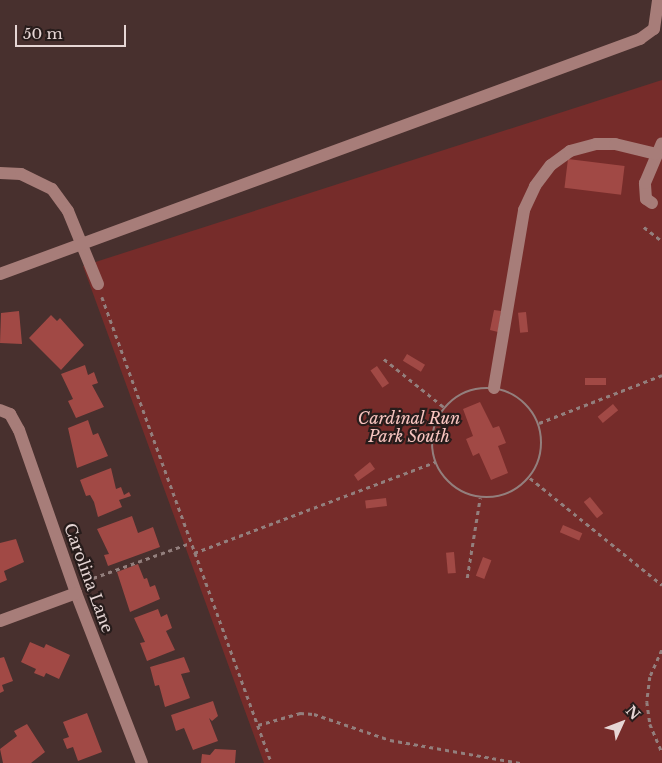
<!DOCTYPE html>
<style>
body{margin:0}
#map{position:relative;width:662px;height:763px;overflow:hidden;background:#48302e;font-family:"Libre Baskerville",serif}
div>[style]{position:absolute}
.green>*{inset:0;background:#762c2a}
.building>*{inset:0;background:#a14945;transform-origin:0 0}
.path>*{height:2.5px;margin-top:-1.25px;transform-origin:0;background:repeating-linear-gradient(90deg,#937f7d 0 4px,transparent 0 8px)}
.path>.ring{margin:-1.25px;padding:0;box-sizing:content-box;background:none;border:2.5px solid #937f7d;border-radius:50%}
.minor>*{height:12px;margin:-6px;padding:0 6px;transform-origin:6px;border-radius:6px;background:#a77d79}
span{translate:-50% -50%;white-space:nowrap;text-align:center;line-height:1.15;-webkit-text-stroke:4.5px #271c1b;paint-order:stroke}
.park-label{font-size:16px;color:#f8c5c0;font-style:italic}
.street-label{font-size:16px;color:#e6d6d5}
.north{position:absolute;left:597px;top:698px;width:50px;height:50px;-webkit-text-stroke:4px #271c1b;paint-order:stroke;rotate:47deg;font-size:14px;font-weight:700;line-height:20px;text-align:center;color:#e6d6d5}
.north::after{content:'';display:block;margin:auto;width:18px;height:22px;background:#e6d6d5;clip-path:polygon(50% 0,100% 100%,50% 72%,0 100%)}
.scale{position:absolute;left:15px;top:25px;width:111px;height:22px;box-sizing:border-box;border:2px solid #e6d6d5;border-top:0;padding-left:6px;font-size:15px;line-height:18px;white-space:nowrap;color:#e6d6d5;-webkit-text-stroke:4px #271c1b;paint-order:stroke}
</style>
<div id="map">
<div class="green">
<i style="clip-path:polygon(662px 80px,662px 763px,264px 763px,83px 266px)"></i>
</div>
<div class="building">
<i style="left:568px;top:159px;width:57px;height:29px;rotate:7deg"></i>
<i style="clip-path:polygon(494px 310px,501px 311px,498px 332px,490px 330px)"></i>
<i style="clip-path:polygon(19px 311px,22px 344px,0 343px,1px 313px)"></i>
<i style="left:526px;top:312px;width:20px;height:8px;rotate:84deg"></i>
<i style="clip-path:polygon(51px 315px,57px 321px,60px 318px,84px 345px,61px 370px,29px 338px)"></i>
<i style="left:407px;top:354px;width:21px;height:8px;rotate:31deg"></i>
<i style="clip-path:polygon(85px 365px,88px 375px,94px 372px,98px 383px,92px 385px,104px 407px,76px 418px,68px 401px,73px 399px,61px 374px)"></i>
<i style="left:377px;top:366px;width:21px;height:8px;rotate:55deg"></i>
<i style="left:606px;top:378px;width:7px;height:21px;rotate:90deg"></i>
<i style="clip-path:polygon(480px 402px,493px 428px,499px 426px,506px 443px,498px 446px,508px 473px,491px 480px,479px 453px,473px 456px,466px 439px,473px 436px,463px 409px)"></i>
<i style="left:613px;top:404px;width:8px;height:20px;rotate:50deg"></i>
<i style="clip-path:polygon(88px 420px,93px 435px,98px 433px,108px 456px,77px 468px,68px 428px)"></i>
<i style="clip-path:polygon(370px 462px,375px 469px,358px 481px,354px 475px)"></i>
<i style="clip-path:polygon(111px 468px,116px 489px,121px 487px,124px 495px,129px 492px,131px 496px,119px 500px,122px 507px,98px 517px,94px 502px,90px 495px,86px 496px,80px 480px)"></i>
<i style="left:590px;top:497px;width:21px;height:8px;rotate:51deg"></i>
<i style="left:386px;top:498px;width:8px;height:21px;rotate:83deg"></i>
<i style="clip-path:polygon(132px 516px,138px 533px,153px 527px,160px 547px,108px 566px,104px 555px,109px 554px,97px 529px)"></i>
<i style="left:563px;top:525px;width:21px;height:8px;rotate:23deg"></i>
<i style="clip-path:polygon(16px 539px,24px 562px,4px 571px,7px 580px,0 583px,0 543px)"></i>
<i style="left:454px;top:552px;width:21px;height:8px;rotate:85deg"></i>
<i style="left:483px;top:557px;width:9px;height:20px;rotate:21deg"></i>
<i style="clip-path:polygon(138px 564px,144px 579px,147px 578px,150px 587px,155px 585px,160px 599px,130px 612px,117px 572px)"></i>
<i style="clip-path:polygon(158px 609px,161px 617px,167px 614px,172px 628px,166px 631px,175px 650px,147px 661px,140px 643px,145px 642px,134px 618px)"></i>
<i style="clip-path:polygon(30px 642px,44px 648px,46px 644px,70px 655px,59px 679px,46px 673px,44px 677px,34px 673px,36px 669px,21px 662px)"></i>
<i style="clip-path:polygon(4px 657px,13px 681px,2px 685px,4px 691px,0 693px,0 658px)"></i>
<i style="clip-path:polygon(184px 657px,190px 672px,181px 674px,190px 698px,165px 707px,159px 685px,155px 686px,150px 667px)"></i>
<i style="clip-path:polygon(213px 701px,218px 716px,212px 721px,209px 718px,218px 741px,193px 750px,184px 728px,176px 731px,171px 715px)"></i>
<i style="clip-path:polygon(87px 713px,102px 752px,78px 761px,73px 747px,67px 749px,63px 739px,69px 737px,63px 722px)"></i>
<i style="clip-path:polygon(27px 724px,45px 752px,31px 763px,3px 763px,0 749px,17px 736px,14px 731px)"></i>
<i style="clip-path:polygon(215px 749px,236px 750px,235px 763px,201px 763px,202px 754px,210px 755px)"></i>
</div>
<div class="path">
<i style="left:644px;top:227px;width:23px;rotate:38deg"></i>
<i style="left:102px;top:297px;width:496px;rotate:70deg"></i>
<i style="left:384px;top:359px;width:77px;rotate:38.7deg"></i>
<i class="ring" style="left:432px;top:388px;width:107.5px;height:107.5px"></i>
<i style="left:539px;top:423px;width:132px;rotate:-21.3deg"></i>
<i style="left:530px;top:478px;width:170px;rotate:39deg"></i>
<i style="left:194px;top:553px;width:258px;rotate:-20.7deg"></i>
<i style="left:93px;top:578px;width:103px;rotate:-19.8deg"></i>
<i style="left:467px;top:578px;width:81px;rotate:-80.8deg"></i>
<i style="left:662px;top:650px;width:30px;rotate:114deg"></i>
<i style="left:650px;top:677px;width:25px;rotate:97deg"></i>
<i style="left:647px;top:702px;width:22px;rotate:82deg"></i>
<i style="left:650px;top:724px;width:30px;rotate:67deg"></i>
<i style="left:258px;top:725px;width:44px;rotate:-15.9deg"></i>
<i style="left:300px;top:713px;width:14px;rotate:4deg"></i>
<i style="left:314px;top:714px;width:80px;rotate:18.9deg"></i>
<i style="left:390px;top:740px;width:132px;rotate:10deg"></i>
</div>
<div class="minor">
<i style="left:0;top:173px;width:21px;rotate:3deg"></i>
<i style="left:21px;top:174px;width:34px;rotate:26deg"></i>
<i style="left:52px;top:189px;width:27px;rotate:54deg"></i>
<i style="left:68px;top:211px;width:79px;rotate:67.7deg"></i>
<i style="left:652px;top:203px;width:7px;rotate:-146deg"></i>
<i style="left:646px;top:199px;width:16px;rotate:-94deg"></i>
<i style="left:645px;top:183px;width:43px;rotate:-67deg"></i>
<i style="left:0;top:274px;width:682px;rotate:-20.16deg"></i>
<i style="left:640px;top:39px;width:17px;rotate:-36deg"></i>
<i style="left:654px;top:29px;width:29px;rotate:-82deg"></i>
<i style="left:494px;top:388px;width:181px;rotate:-80.4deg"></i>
<i style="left:524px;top:210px;width:26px;rotate:-65deg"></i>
<i style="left:535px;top:186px;width:26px;rotate:-53deg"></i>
<i style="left:551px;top:165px;width:24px;rotate:-36deg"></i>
<i style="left:570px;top:151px;width:27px;rotate:-15deg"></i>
<i style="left:596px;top:144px;width:19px"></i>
<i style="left:615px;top:144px;width:42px;rotate:13.7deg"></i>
<i style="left:0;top:410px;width:11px;rotate:22deg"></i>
<i style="left:10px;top:414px;width:18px;rotate:61deg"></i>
<i style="left:19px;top:430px;width:173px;rotate:70.7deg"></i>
<i style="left:76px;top:593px;width:182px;rotate:68.8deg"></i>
<i style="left:0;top:621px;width:81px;rotate:-20.2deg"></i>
</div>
<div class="park-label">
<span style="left:409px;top:427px">Cardinal Run<br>Park South</span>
</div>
<div class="street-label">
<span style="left:89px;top:578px;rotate:70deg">Carolina Lane</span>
</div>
<div class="north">N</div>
<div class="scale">50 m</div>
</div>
